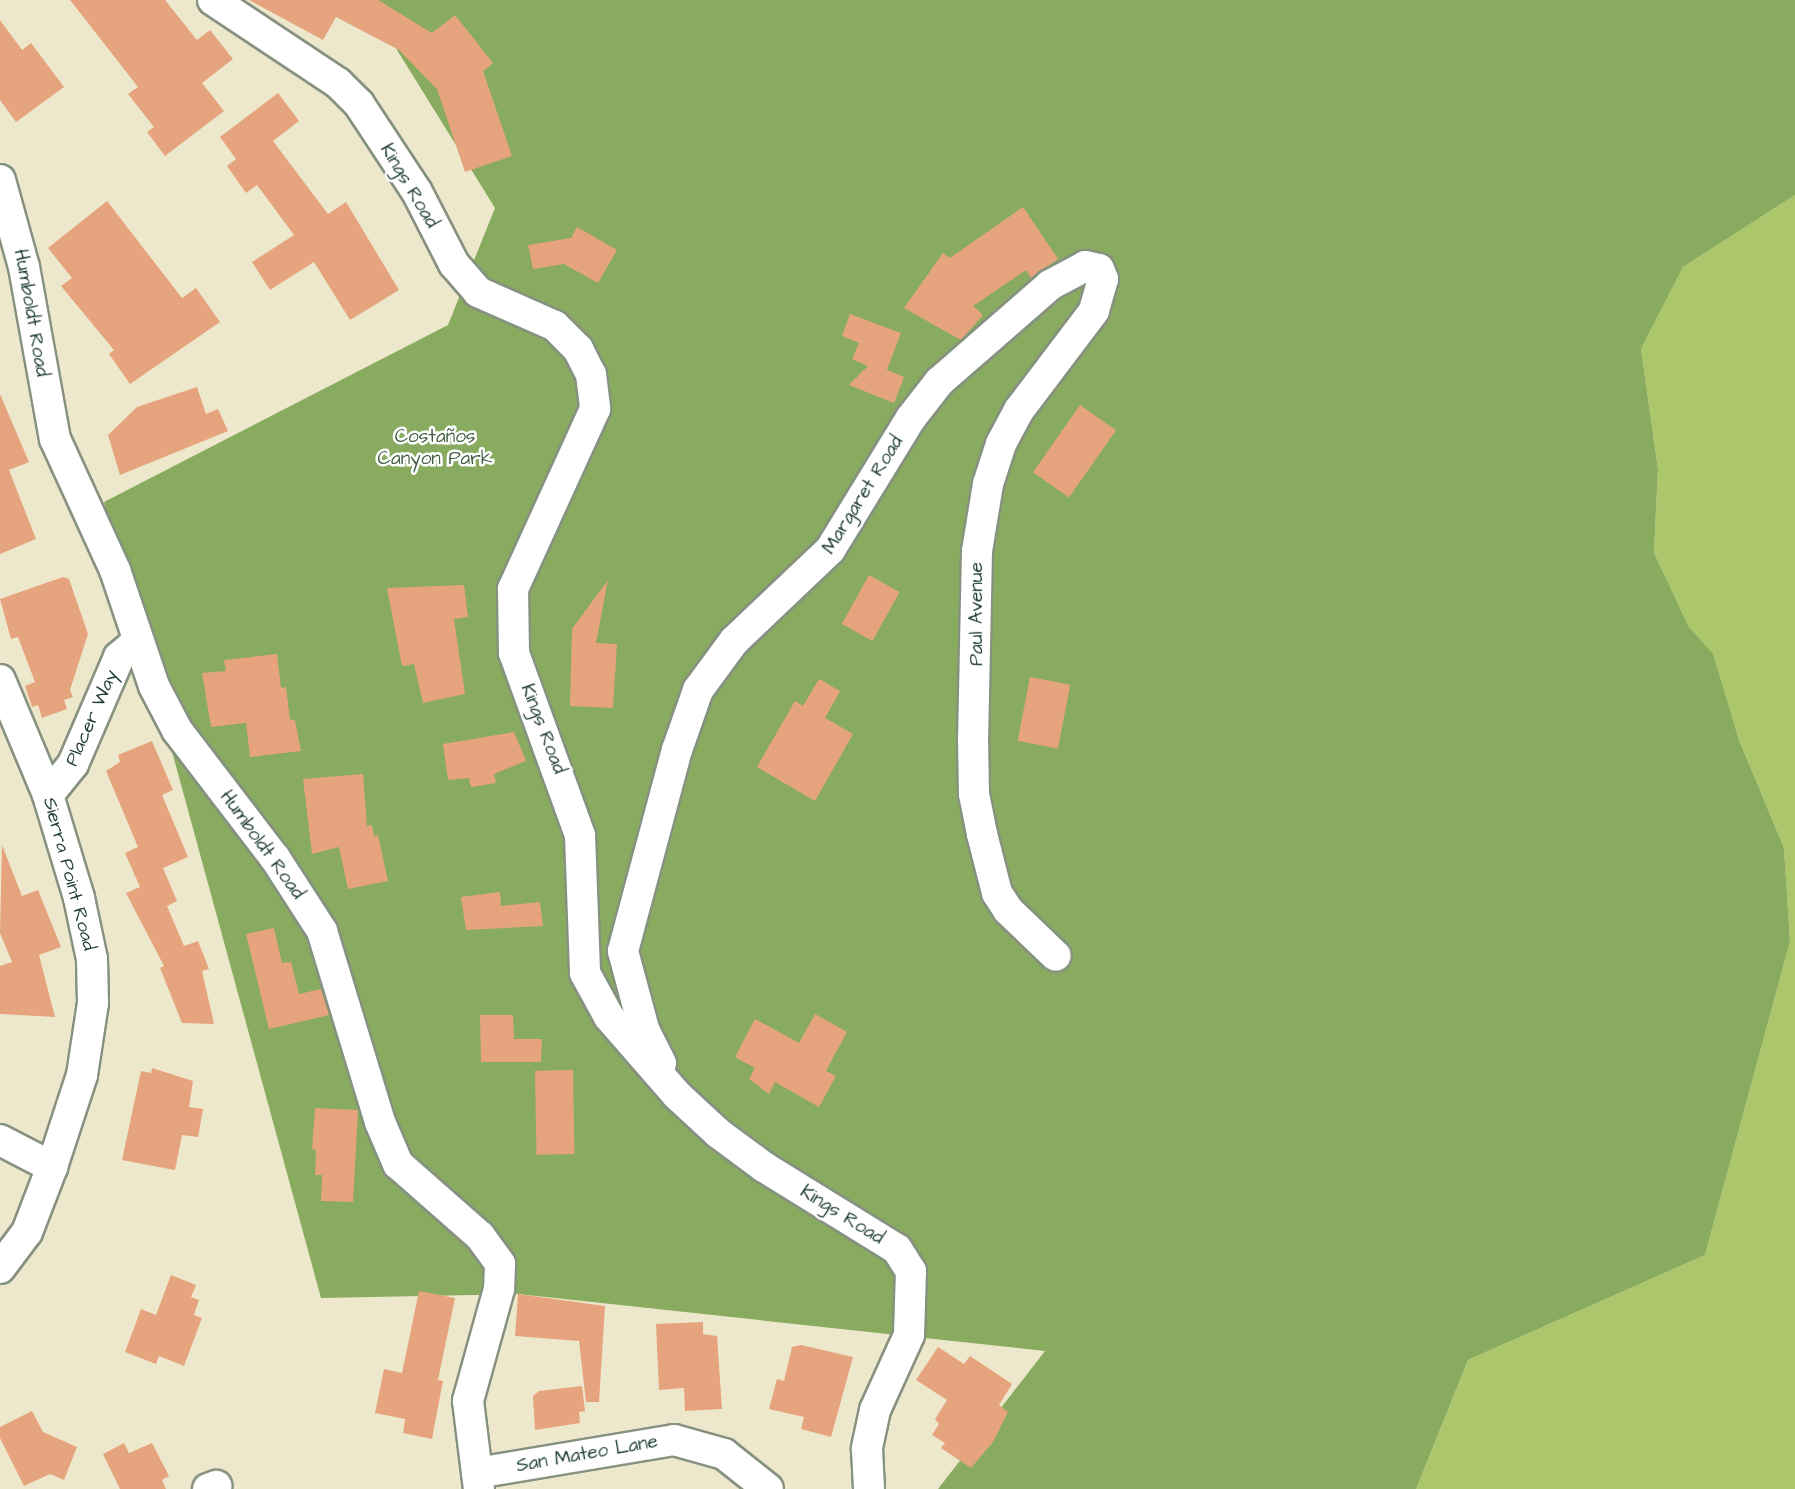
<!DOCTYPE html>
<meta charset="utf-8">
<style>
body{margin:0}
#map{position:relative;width:1795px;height:1489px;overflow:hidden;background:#ede8cc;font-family:"Architects Daughter",sans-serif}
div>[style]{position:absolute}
.green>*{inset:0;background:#acc66b}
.forest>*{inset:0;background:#89ab5f}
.building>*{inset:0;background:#e6a47e;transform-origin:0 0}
.roads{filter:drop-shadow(2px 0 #869280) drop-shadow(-2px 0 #869280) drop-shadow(0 2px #869280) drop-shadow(0 -2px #869280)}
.minor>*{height:30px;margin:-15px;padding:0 15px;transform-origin:15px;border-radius:15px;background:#fff}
span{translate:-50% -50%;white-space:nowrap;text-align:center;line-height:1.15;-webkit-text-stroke:5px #fff;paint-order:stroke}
.street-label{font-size:19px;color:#1f3d34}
.park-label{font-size:19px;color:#425f42}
</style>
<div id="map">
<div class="green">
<i style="clip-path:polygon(1795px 195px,1795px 1489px,1416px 1489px,1468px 1360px,1705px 1255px,1790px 941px,1784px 848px,1739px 740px,1713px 655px,1689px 627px,1654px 553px,1658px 469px,1641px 349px,1683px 267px)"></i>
</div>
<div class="forest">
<i style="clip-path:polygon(366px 0,1795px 0,1795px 195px,1683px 267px,1641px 349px,1658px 469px,1654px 553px,1689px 627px,1713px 654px,1739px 740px,1784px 848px,1790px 941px,1705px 1255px,1468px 1360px,1416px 1489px,938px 1489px,1045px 1351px,518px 1294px,321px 1298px,104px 502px,448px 325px,495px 208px)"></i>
</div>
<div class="building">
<i style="clip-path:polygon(70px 0,165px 0,197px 40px,210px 30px,233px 59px,202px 83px,224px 111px,165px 156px,147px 132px,154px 127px,128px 94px,138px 87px)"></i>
<i style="clip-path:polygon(249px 0,378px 0,432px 33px,455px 15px,493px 63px,483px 71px,512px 156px,465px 172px,437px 89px,399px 50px,336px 17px,323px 40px)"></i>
<i style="clip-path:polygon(0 20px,22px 50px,31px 43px,64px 87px,16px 122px,0 100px)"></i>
<i style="clip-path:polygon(278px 93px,299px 121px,273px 141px,328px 214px,346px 202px,399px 290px,350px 320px,314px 262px,270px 290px,252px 262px,294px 235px,257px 185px,246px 193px,227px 166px,236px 159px,220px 137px)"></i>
<i style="clip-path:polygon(107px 201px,182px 298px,196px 288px,220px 322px,130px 384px,109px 354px,114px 350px,61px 286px,72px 278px,48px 248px)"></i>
<i style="clip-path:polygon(1023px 207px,1058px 259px,1031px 278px,1026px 270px,973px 306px,983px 315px,961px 340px,904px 308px,943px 253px,950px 258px)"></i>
<i style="clip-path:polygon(577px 227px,617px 250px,598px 283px,564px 264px,533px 269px,528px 245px,571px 238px)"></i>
<i style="clip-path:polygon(850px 314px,901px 333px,887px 370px,904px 377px,894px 403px,849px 385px,868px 366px,852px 359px,859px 343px,842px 336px)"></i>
<i style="clip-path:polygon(197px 387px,206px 414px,218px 409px,228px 431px,120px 475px,108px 435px,137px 407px)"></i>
<i style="clip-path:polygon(0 394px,29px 462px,9px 470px,36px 539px,0 554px)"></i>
<i style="left:1080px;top:405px;width:44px;height:82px;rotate:35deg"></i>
<i style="left:869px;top:575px;width:35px;height:56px;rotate:29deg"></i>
<i style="clip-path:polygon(63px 577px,69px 579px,88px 634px,70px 690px,73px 697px,64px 700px,67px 709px,42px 718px,38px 705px,32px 707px,25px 686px,35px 682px,18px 637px,11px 639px,0 599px)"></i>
<i style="clip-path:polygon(608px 580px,596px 643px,617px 644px,613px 708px,570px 706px,572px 629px)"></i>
<i style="clip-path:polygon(464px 585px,468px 617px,454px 619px,465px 694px,423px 703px,414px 664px,402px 666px,387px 588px)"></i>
<i style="clip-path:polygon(277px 654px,281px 688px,286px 687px,290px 720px,295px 720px,301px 751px,250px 757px,246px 723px,211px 727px,202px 673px,226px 671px,224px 660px)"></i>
<i style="left:1030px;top:677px;width:41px;height:65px;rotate:11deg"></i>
<i style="clip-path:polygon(819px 679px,840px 691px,825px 718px,853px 734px,815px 801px,757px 767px,795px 701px,803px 706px)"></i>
<i style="clip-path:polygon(514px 732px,526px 761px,494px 774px,496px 783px,471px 787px,469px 778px,448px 780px,443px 744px)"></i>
<i style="clip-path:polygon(152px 741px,173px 790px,162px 795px,188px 857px,163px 868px,177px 901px,167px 906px,184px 946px,198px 941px,209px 969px,202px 971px,214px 1024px,182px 1023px,160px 968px,164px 966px,126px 893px,140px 887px,125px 853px,138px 847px,106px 771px,120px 762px,118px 755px)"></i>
<i style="clip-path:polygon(363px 774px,367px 826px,372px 825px,374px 836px,378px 835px,388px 881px,348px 889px,339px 847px,312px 854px,303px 779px)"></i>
<i style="clip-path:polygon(2px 845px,22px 896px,38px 890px,61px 947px,39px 955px,55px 1017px,0 1014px,0 966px,12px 962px,0 933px)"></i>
<i style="clip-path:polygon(500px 892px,501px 906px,540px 902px,543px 926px,466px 930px,461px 897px)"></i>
<i style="clip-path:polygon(274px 928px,282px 963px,291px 962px,299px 994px,321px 989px,329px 1015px,269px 1029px,246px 934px)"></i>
<i style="clip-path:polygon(815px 1014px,847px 1032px,826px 1071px,836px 1076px,819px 1107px,775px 1082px,769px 1094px,749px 1079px,755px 1068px,735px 1057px,755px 1019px,799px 1043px)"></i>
<i style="clip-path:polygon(480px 1015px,513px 1015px,514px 1039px,542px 1039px,541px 1062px,481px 1062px)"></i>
<i style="clip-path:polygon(152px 1068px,193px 1081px,189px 1107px,203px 1109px,198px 1137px,182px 1135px,175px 1170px,122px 1160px,141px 1071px,151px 1073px)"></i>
<i style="left:573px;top:1070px;width:84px;height:38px;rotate:89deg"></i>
<i style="clip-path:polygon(315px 1108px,358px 1110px,353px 1202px,321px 1201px,322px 1175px,315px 1175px,316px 1150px,312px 1149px)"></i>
<i style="clip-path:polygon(171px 1275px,196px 1285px,191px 1297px,199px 1300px,194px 1315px,202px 1318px,184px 1366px,159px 1356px,156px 1364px,125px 1352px,141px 1309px,156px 1315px)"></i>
<i style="clip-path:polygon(419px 1291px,455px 1298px,438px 1380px,443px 1381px,432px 1439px,403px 1433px,405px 1419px,375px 1413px,384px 1369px,402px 1373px)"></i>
<i style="clip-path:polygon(518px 1294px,605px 1306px,599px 1402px,586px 1402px,579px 1341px,515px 1336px)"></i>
<i style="clip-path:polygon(703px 1322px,703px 1334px,717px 1336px,722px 1409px,685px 1411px,684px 1388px,659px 1390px,656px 1324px)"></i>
<i style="clip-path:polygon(801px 1345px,853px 1357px,831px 1437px,801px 1429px,804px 1417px,769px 1409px,777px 1379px,784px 1381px,792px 1347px)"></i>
<i style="clip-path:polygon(938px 1347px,964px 1364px,970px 1356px,1012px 1384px,999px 1405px,1008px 1412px,993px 1442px,971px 1468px,941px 1448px,945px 1443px,932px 1435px,939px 1424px,935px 1419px,947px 1400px,916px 1380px)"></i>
<i style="clip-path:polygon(582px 1386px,585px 1411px,579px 1412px,580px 1423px,535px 1430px,533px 1396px,539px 1391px)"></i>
<i style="clip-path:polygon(32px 1411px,43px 1432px,77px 1447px,64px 1480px,50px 1474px,24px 1486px,0 1438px,0 1427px)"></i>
<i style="clip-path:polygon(124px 1443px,129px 1453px,152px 1443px,169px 1476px,162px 1480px,166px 1489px,120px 1489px,103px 1454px)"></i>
</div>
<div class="roads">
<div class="minor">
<i style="left:213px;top:0;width:150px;rotate:33.6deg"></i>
<i style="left:338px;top:83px;width:30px;rotate:45deg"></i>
<i style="left:359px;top:104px;width:105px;rotate:56.6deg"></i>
<i style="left:417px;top:192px;width:81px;rotate:62.8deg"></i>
<i style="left:454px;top:264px;width:37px;rotate:49deg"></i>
<i style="left:478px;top:292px;width:84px;rotate:23.8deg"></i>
<i style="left:555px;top:326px;width:33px;rotate:45deg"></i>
<i style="left:578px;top:349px;width:28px;rotate:63deg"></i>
<i style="left:591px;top:374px;width:35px;rotate:83deg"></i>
<i style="left:595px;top:409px;width:198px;rotate:114.5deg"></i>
<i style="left:513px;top:589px;width:64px;rotate:89.1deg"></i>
<i style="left:514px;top:653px;width:194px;rotate:70.1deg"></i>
<i style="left:580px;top:835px;width:138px;rotate:87.9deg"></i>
<i style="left:585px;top:973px;width:50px;rotate:61.4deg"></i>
<i style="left:609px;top:1017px;width:103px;rotate:48.9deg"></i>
<i style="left:677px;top:1095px;width:56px;rotate:42.8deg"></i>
<i style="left:718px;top:1133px;width:57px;rotate:36.5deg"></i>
<i style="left:764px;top:1167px;width:156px;rotate:31.7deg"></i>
<i style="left:897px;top:1249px;width:26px;rotate:58deg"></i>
<i style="left:911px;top:1271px;width:64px;rotate:91.8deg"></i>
<i style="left:909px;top:1335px;width:82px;rotate:114.4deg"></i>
<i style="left:875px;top:1410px;width:40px;rotate:102deg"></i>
<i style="left:867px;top:1449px;width:40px;rotate:87.1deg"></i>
<i style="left:0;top:180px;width:90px;rotate:74.6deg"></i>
<i style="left:24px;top:267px;width:175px;rotate:79.8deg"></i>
<i style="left:55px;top:439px;width:144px;rotate:65.4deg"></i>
<i style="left:115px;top:570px;width:122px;rotate:71.4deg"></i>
<i style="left:154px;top:686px;width:50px;rotate:62.4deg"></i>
<i style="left:177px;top:730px;width:161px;rotate:52.6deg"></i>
<i style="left:275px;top:858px;width:87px;rotate:57.2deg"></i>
<i style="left:322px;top:931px;width:200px;rotate:73.1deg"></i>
<i style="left:380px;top:1122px;width:46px;rotate:66.8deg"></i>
<i style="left:398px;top:1164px;width:109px;rotate:41.3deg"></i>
<i style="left:480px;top:1236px;width:34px;rotate:54deg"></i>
<i style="left:500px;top:1264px;width:25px;rotate:92deg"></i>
<i style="left:499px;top:1289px;width:116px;rotate:105.5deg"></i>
<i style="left:468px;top:1401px;width:89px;rotate:82.9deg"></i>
<i style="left:0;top:680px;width:125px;rotate:67.3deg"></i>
<i style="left:48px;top:795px;width:108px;rotate:73.2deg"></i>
<i style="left:79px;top:898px;width:62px;rotate:78deg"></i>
<i style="left:92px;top:959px;width:44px;rotate:88.7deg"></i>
<i style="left:93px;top:1003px;width:73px;rotate:98.7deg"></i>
<i style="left:82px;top:1075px;width:97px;rotate:108.1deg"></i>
<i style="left:52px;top:1167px;width:70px;rotate:111deg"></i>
<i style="left:27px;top:1232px;width:45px;rotate:126.9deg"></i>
<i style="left:48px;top:795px;width:40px;rotate:-51deg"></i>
<i style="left:73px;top:764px;width:116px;rotate:-66.7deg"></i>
<i style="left:119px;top:657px;width:23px;rotate:-40deg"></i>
<i style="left:661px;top:1063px;width:38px;rotate:-117deg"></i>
<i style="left:644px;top:1029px;width:81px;rotate:-105.1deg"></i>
<i style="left:623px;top:951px;width:208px;rotate:-75deg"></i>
<i style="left:677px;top:750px;width:64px;rotate:-70.7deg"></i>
<i style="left:698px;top:690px;width:61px;rotate:-53.7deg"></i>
<i style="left:734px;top:641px;width:132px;rotate:-43.5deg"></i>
<i style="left:830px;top:550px;width:155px;rotate:-58.5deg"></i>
<i style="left:911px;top:418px;width:46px;rotate:-52.1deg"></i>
<i style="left:939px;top:382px;width:147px;rotate:-41.1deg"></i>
<i style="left:1050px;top:285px;width:40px;rotate:-28deg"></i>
<i style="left:1085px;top:266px;width:14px;rotate:12deg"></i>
<i style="left:1099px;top:269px;width:11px;rotate:68deg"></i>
<i style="left:1103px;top:279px;width:33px;rotate:106deg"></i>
<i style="left:1094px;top:311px;width:124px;rotate:127.1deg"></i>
<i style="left:1019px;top:410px;width:38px;rotate:118deg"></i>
<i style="left:1001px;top:444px;width:42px;rotate:108deg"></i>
<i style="left:988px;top:484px;width:68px;rotate:99.3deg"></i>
<i style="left:977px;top:551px;width:187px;rotate:91.2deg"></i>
<i style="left:973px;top:738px;width:56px;rotate:89deg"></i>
<i style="left:974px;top:794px;width:41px;rotate:78.7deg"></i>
<i style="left:982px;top:834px;width:61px;rotate:75.7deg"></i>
<i style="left:997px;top:893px;width:20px;rotate:57deg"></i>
<i style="left:1008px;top:910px;width:66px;rotate:43.8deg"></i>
<i style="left:0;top:1140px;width:59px;rotate:27.4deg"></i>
<i style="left:477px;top:1473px;width:200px;rotate:-9.5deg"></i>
<i style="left:674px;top:1440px;width:52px;rotate:15.6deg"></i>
<i style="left:724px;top:1454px;width:56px;rotate:38.5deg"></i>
<i style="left:208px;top:1489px;width:9px;rotate:-21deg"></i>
</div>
</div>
<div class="street-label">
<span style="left:409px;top:186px;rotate:59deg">Kings Road</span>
<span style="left:31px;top:313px;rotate:80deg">Humboldt Road</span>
<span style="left:863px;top:495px;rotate:-58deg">Margaret Road</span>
<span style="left:977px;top:614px;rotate:-90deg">Paul Avenue</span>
<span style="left:92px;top:718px;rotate:-66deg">Placer Way</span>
<span style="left:543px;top:729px;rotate:69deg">Kings Road</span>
<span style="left:262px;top:845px;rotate:54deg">Humboldt Road</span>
<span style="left:69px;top:874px;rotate:75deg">Sierra Point Road</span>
<span style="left:842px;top:1215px;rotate:32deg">Kings Road</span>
<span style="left:587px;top:1454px;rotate:-10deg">San Mateo Lane</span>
</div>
<div class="park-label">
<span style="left:435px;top:448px">Costaños<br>Canyon Park</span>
</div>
</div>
